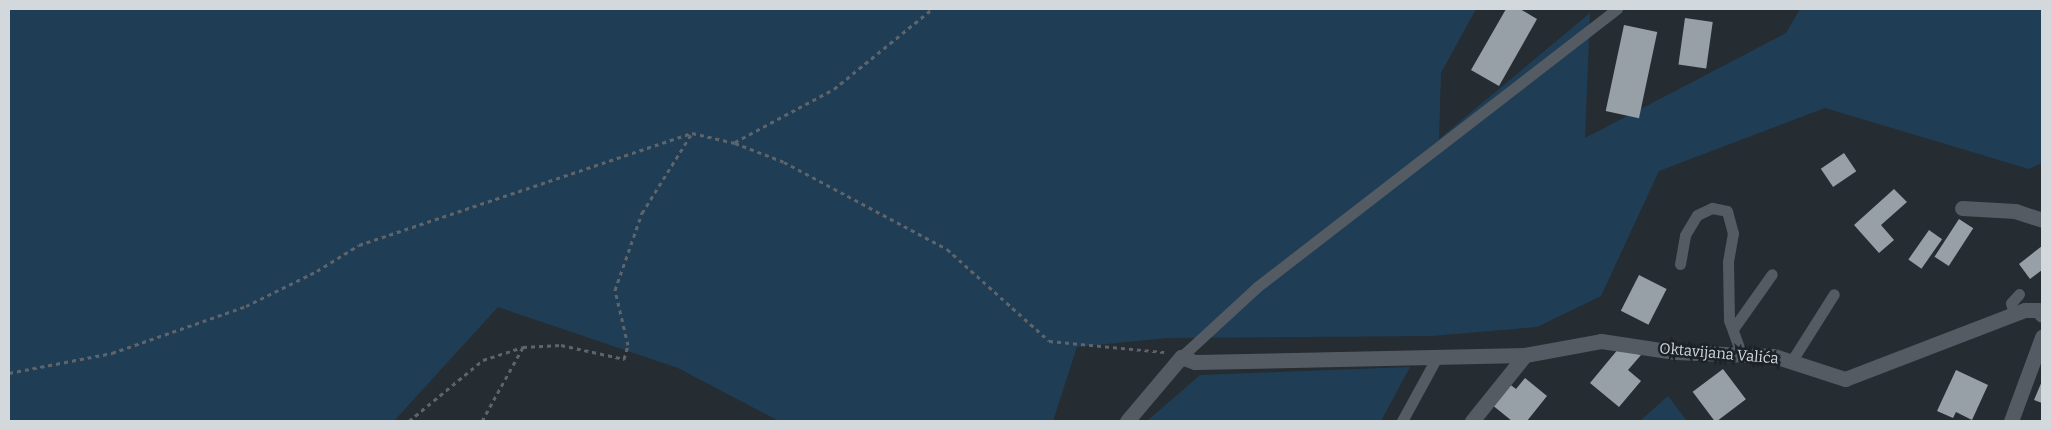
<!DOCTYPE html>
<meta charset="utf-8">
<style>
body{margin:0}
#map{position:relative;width:2051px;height:430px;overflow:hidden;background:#252c32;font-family:Bitter,serif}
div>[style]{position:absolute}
.green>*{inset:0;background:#1f3e56}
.building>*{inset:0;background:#98a0a7;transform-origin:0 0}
.path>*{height:3px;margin-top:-1.5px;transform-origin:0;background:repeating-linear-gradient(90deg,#5e646a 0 4px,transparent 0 8px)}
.lane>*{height:11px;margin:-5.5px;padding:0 5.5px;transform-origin:5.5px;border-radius:5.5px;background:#545b62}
.street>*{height:15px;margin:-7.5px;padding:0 7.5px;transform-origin:7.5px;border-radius:7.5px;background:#545b62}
span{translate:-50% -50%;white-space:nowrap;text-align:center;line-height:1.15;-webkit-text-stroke:5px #1c2228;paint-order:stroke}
.street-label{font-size:15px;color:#d3d8dc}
.frame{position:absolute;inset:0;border:10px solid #d3d8dc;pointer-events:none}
</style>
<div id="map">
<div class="green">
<i style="clip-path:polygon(9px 9px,1476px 9px,1441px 73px,1439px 139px,1590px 13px,1585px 138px,1786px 33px,1800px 9px,2042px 9px,2042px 163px,2029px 169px,1825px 108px,1659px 171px,1601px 296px,1537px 327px,1431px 336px,1167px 338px,1077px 347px,1053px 421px,779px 421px,678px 368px,498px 307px,394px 421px,9px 421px)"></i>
<i style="clip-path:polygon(1410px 367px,1381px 421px,1147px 421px,1200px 375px)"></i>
<i style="clip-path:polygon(1668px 396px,1687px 421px,1640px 421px)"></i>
</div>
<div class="building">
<i style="clip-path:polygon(1506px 9px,1520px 9px,1537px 19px,1499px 86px,1471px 70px)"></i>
<i style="left:1685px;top:18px;width:28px;height:47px;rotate:8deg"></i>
<i style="left:1624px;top:25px;width:34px;height:88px;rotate:12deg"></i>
<i style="left:1844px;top:153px;width:22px;height:28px;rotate:56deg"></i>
<i style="clip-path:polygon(1894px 189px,1907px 202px,1881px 225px,1894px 240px,1879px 253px,1854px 225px)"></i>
<i style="left:1959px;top:219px;width:17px;height:45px;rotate:33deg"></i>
<i style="left:1929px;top:230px;width:16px;height:36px;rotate:35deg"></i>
<i style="clip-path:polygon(2042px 246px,2042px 270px,2030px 279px,2019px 264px)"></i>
<i style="left:1639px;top:275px;width:31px;height:40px;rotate:27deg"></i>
<i style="clip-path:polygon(1619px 348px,1641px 355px,1628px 370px,1641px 381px,1619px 407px,1590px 383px)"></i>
<i style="left:1723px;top:369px;width:38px;height:38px;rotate:53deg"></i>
<i style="clip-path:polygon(1956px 370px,1988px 385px,1972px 420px,1956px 412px,1953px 418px,1937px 411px)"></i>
<i style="clip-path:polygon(1525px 378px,1547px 396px,1527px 421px,1512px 421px,1491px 404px,1508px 383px,1516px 389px)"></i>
<i style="clip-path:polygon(2042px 381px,2042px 403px,2034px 400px)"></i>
</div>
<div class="path">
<i style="left:735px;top:142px;width:112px;rotate:-28.2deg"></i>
<i style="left:834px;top:89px;width:127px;rotate:-39.2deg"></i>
<i style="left:9px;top:373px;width:105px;rotate:-11deg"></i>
<i style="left:112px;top:353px;width:142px;rotate:-19.3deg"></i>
<i style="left:246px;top:306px;width:79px;rotate:-26.2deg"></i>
<i style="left:317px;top:271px;width:49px;rotate:-31.8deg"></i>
<i style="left:359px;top:245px;width:351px;rotate:-18.6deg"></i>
<i style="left:692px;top:133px;width:44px;rotate:13.1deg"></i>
<i style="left:735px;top:143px;width:53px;rotate:21.2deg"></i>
<i style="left:784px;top:162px;width:185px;rotate:28.1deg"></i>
<i style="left:947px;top:249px;width:137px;rotate:42deg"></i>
<i style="left:1049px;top:341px;width:116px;rotate:5.5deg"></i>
<i style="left:409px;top:421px;width:96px;rotate:-39.5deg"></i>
<i style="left:483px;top:360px;width:42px;rotate:-18deg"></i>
<i style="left:482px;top:421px;width:85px;rotate:-61deg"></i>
<i style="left:523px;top:347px;width:38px;rotate:-3deg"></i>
<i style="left:561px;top:345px;width:65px;rotate:12.5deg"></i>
<i style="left:624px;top:359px;width:15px;rotate:-74deg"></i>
<i style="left:628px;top:345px;width:57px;rotate:-103.3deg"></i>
<i style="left:615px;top:290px;width:82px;rotate:-70.7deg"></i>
<i style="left:642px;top:213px;width:94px;rotate:-58deg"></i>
</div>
<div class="lane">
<i style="left:1680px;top:264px;width:29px;rotate:-80deg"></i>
<i style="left:1685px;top:235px;width:23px;rotate:-59deg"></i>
<i style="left:1697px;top:215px;width:17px;rotate:-25deg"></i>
<i style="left:1712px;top:208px;width:15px;rotate:11deg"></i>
<i style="left:1727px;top:211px;width:23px;rotate:75deg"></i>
<i style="left:1733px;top:233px;width:29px;rotate:100deg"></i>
<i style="left:1728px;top:262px;width:58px;rotate:89deg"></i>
<i style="left:1729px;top:320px;width:37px;rotate:70deg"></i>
<i style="left:2014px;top:314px;width:11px;rotate:-105deg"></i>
<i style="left:2011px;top:303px;width:12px;rotate:-48deg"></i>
<i style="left:1733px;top:329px;width:67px;rotate:-54.7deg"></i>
<i style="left:1181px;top:357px;width:103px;rotate:-42.6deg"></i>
<i style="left:1257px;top:287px;width:455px;rotate:-37.7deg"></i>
<i style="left:1791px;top:362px;width:80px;rotate:-57.7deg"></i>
<i style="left:1402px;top:421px;width:73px;rotate:-61.3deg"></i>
</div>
<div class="street">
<i style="left:1962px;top:208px;width:53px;rotate:3.2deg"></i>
<i style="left:2015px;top:211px;width:28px;rotate:18deg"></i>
<i style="left:1127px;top:421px;width:84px;rotate:-49.8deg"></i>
<i style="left:1181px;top:357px;width:15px;rotate:20deg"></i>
<i style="left:1195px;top:362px;width:330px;rotate:-1.2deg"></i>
<i style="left:1472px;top:421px;width:85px;rotate:-51.2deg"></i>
<i style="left:1525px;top:355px;width:77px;rotate:-10.4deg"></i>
<i style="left:1601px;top:341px;width:75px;rotate:8.5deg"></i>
<i style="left:1675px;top:352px;width:99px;rotate:2.3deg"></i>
<i style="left:1774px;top:356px;width:75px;rotate:17.9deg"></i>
<i style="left:1845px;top:379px;width:193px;rotate:-21deg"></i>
<i style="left:2025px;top:310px;width:13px"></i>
<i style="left:2038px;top:310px;width:6px;rotate:51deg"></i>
<i style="left:2011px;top:421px;width:90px;rotate:-69.7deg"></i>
</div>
<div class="street-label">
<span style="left:1719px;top:354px;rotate:5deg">Oktavijana Valića</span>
</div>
<div class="frame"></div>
</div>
